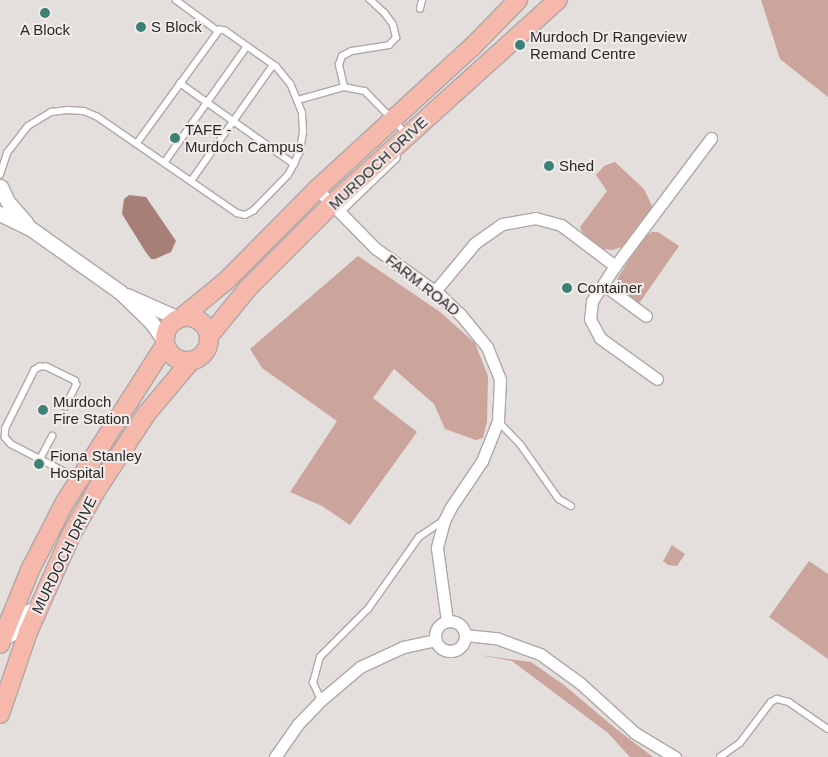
<!DOCTYPE html>
<style>
body{margin:0}
#map{position:relative;width:828px;height:757px;overflow:hidden;background:#e4dedd;font-family:Arial,sans-serif}
div>[style]{position:absolute}
.green>*{inset:0;background:#cba49c}
.water>*{inset:0;background:#a67f77}
.roads{filter:drop-shadow(1px 0 #aea8a7) drop-shadow(-1px 0 #aea8a7) drop-shadow(0 1px #aea8a7) drop-shadow(0 -1px #aea8a7)}
.service>*{height:5.5px;margin:-2.75px;padding:0 2.75px;transform-origin:2.75px;border-radius:2.75px;background:#fff}
.minor>*{height:11px;margin:-5.5px;padding:0 5.5px;transform-origin:5.5px;border-radius:5.5px;background:#fff}
.minor>.ring{margin:-5.5px;padding:0;box-sizing:content-box;background:none;border:11px solid #fff;border-radius:50%}
.tertiary>*{height:14px;margin:-7px;padding:0 7px;transform-origin:7px;border-radius:7px;background:#fff}
.primary>*{height:18px;margin:-9px;padding:0 9px;transform-origin:9px;border-radius:9px;background:#f7b8ac}
.primary>.ring{margin:-9px;padding:0;box-sizing:content-box;background:none;border:18px solid #f7b8ac;border-radius:50%}
.dots>*{width:14px;height:14px;translate:-50% -50%;box-sizing:border-box;border:2px solid #f1ebea;border-radius:50%}
span{translate:-50% -50%;white-space:nowrap;text-align:center;line-height:1.15;-webkit-text-stroke:4px #f1ebea;paint-order:stroke}
.poi-label{font-size:15px;color:#2a2827}
.left{translate:0 -50%;text-align:left}
.street-label{font-size:15px;color:#2a2827}
</style>
<div id="map">
<div class="green">
<i style="clip-path:polygon(761px 0,828px 0,828px 97px,780px 59px)"></i>
<i style="clip-path:polygon(615px 162px,644px 189px,652px 206px,652px 213px,627px 245px,613px 250px,601px 249px,584px 236px,580px 227px,607px 191px,596px 175px,604px 166px)"></i>
<i style="clip-path:polygon(652px 232px,658px 232px,679px 246px,638px 305px,618px 290px,617px 279px,643px 238px)"></i>
<i style="clip-path:polygon(358px 256px,440px 312px,475px 343px,488px 376px,487px 422px,483px 438px,476px 440px,445px 429px,434px 404px,394px 369px,373px 398px,417px 432px,350px 525px,322px 506px,290px 492px,337px 421px,262px 368px,250px 349px)"></i>
<i style="clip-path:polygon(672px 545px,685px 554px,677px 566px,668px 565px,663px 561px)"></i>
<i style="clip-path:polygon(809px 561px,828px 574px,828px 659px,769px 617px)"></i>
<i style="clip-path:polygon(479px 655px,531px 662px,564px 685px,615px 728px,653px 757px,630px 757px,608px 733px,512px 661px)"></i>
</div>
<div class="water">
<i style="clip-path:polygon(129px 195px,146px 197px,176px 241px,171px 252px,155px 259px,151px 259px,145px 251px,122px 214px,124px 199px)"></i>
</div>
<div class="roads">
<div class="service">
<i style="left:176px;top:0;width:52px;rotate:36.4deg"></i>
<i style="left:420px;top:9px;width:9px;rotate:-77deg"></i>
<i style="left:180px;top:83px;width:140px;rotate:35.4deg"></i>
<i style="left:344px;top:87px;width:23px;rotate:-103deg"></i>
<i style="left:339px;top:65px;width:9px;rotate:-72deg"></i>
<i style="left:342px;top:56px;width:11px;rotate:-27deg"></i>
<i style="left:352px;top:51px;width:37px;rotate:-9deg"></i>
<i style="left:389px;top:45px;width:10px;rotate:-45deg"></i>
<i style="left:396px;top:38px;width:13px;rotate:-103deg"></i>
<i style="left:393px;top:25px;width:14px;rotate:-126deg"></i>
<i style="left:385px;top:14px;width:21px;rotate:-137deg"></i>
<i style="left:298px;top:100px;width:48px;rotate:-15.8deg"></i>
<i style="left:344px;top:87px;width:21px;rotate:11deg"></i>
<i style="left:365px;top:91px;width:60px;rotate:45.7deg"></i>
<i style="left:164px;top:163px;width:143px;rotate:-54.6deg"></i>
<i style="left:0;top:175px;width:23px;rotate:-72deg"></i>
<i style="left:7px;top:153px;width:34px;rotate:-52deg"></i>
<i style="left:28px;top:126px;width:27px;rotate:-31deg"></i>
<i style="left:51px;top:112px;width:16px;rotate:-7deg"></i>
<i style="left:67px;top:110px;width:17px;rotate:3deg"></i>
<i style="left:84px;top:111px;width:15px;rotate:23deg"></i>
<i style="left:98px;top:117px;width:169px;rotate:34.6deg"></i>
<i style="left:237px;top:213px;width:8px;rotate:14deg"></i>
<i style="left:245px;top:215px;width:9px;rotate:-27deg"></i>
<i style="left:253px;top:211px;width:50px;rotate:-45.8deg"></i>
<i style="left:288px;top:175px;width:13px;rotate:-61deg"></i>
<i style="left:294px;top:164px;width:14px;rotate:-65deg"></i>
<i style="left:300px;top:151px;width:19px;rotate:-81deg"></i>
<i style="left:303px;top:132px;width:19px;rotate:-93deg"></i>
<i style="left:302px;top:113px;width:31px;rotate:-112deg"></i>
<i style="left:290px;top:84px;width:22px;rotate:-129deg"></i>
<i style="left:276px;top:67px;width:62px;rotate:-144.8deg"></i>
<i style="left:225px;top:31px;width:5px;rotate:-169deg"></i>
<i style="left:220px;top:30px;width:141px;rotate:126.1deg"></i>
<i style="left:191px;top:181px;width:142px;rotate:-54.7deg"></i>
<i style="left:340px;top:213px;width:78px;rotate:-44deg"></i>
<i style="left:396px;top:159px;width:7px;rotate:-74deg"></i>
<i style="left:65px;top:407px;width:25px;rotate:-63deg"></i>
<i style="left:76px;top:385px;width:4px;rotate:-104deg"></i>
<i style="left:75px;top:381px;width:32px;rotate:-154deg"></i>
<i style="left:46px;top:367px;width:6px;rotate:180deg"></i>
<i style="left:40px;top:367px;width:6px;rotate:149deg"></i>
<i style="left:35px;top:370px;width:65px;rotate:116.6deg"></i>
<i style="left:6px;top:428px;width:9px;rotate:96deg"></i>
<i style="left:5px;top:437px;width:9px;rotate:49deg"></i>
<i style="left:11px;top:444px;width:74px;rotate:27.3deg"></i>
<i style="left:498px;top:421px;width:33px;rotate:46deg"></i>
<i style="left:521px;top:445px;width:66px;rotate:54.9deg"></i>
<i style="left:559px;top:499px;width:14px;rotate:30deg"></i>
<i style="left:40px;top:459px;width:26px;rotate:-62deg"></i>
<i style="left:321px;top:700px;width:19px;rotate:-115deg"></i>
<i style="left:313px;top:683px;width:27px;rotate:-75deg"></i>
<i style="left:320px;top:657px;width:68px;rotate:-45deg"></i>
<i style="left:368px;top:609px;width:88px;rotate:-54.7deg"></i>
<i style="left:419px;top:537px;width:29px;rotate:-34deg"></i>
<i style="left:720px;top:757px;width:24px;rotate:-35deg"></i>
<i style="left:740px;top:743px;width:51px;rotate:-52.9deg"></i>
<i style="left:771px;top:702px;width:7px;rotate:-27deg"></i>
<i style="left:777px;top:699px;width:12px;rotate:14deg"></i>
<i style="left:789px;top:702px;width:47px;rotate:34.7deg"></i>
</div>
<div class="minor">
<i style="left:317px;top:189px;width:83px;rotate:45.5deg"></i>
<i style="left:375px;top:248px;width:80px;rotate:35.9deg"></i>
<i style="left:440px;top:295px;width:28px;rotate:44deg"></i>
<i style="left:460px;top:314px;width:43px;rotate:50.7deg"></i>
<i style="left:487px;top:347px;width:35px;rotate:68deg"></i>
<i style="left:500px;top:380px;width:41px;rotate:92.8deg"></i>
<i style="left:498px;top:421px;width:43px;rotate:111.8deg"></i>
<i style="left:482px;top:461px;width:55px;rotate:124deg"></i>
<i style="left:451px;top:507px;width:16px;rotate:117deg"></i>
<i style="left:444px;top:521px;width:28px;rotate:105deg"></i>
<i style="left:437px;top:548px;width:74px;rotate:82.2deg"></i>
<i style="left:615px;top:266px;width:160px;rotate:-53.1deg"></i>
<i style="left:604px;top:285px;width:52px;rotate:36.4deg"></i>
<i style="left:435px;top:291px;width:62px;rotate:-50.2deg"></i>
<i style="left:475px;top:243px;width:33px;rotate:-35deg"></i>
<i style="left:502px;top:224px;width:34px;rotate:-10deg"></i>
<i style="left:535px;top:218px;width:27px;rotate:15deg"></i>
<i style="left:561px;top:225px;width:68px;rotate:37.2deg"></i>
<i style="left:615px;top:266px;width:42px;rotate:123.3deg"></i>
<i style="left:592px;top:301px;width:18px;rotate:96deg"></i>
<i style="left:590px;top:319px;width:21px;rotate:62deg"></i>
<i style="left:600px;top:338px;width:70px;rotate:35.7deg"></i>
<i class="ring" style="left:435px;top:621px;width:19px;height:19px"></i>
<i style="left:465px;top:635px;width:31px;rotate:6deg"></i>
<i style="left:496px;top:638px;width:47px;rotate:20deg"></i>
<i style="left:540px;top:654px;width:49px;rotate:35.9deg"></i>
<i style="left:580px;top:683px;width:74px;rotate:42.3deg"></i>
<i style="left:635px;top:733px;width:47px;rotate:31deg"></i>
<i style="left:275px;top:757px;width:40px;rotate:-55.1deg"></i>
<i style="left:298px;top:724px;width:33px;rotate:-46deg"></i>
<i style="left:321px;top:700px;width:51px;rotate:-40.2deg"></i>
<i style="left:360px;top:667px;width:47px;rotate:-24.9deg"></i>
<i style="left:403px;top:647px;width:33px;rotate:-12deg"></i>
</div>
<div class="tertiary">
<i style="left:1px;top:187px;width:17px;rotate:65deg"></i>
<i style="left:8px;top:202px;width:28px;rotate:49deg"></i>
<i style="left:0;top:214px;width:34px;rotate:26deg"></i>
<i style="left:31px;top:229px;width:109px;rotate:35.3deg"></i>
<i style="left:120px;top:292px;width:45px;rotate:44.1deg"></i>
<i style="left:152px;top:323px;width:21px;rotate:55deg"></i>
<i style="left:127px;top:296px;width:55px;rotate:23.7deg"></i>
<i style="left:0;top:640px;width:20px;rotate:-27deg"></i>
<i style="left:18px;top:631px;width:23px;rotate:-59deg"></i>
</div>
<div class="primary">
<i class="ring" style="left:165px;top:317px;width:26px;height:26px"></i>
<i style="left:182px;top:317px;width:57px;rotate:-39.3deg"></i>
<i style="left:226px;top:281px;width:129px;rotate:-45.3deg"></i>
<i style="left:317px;top:189px;width:209px;rotate:-42.5deg"></i>
<i style="left:471px;top:48px;width:67px;rotate:-45.6deg"></i>
<i style="left:209px;top:336px;width:63px;rotate:-50.8deg"></i>
<i style="left:249px;top:287px;width:117px;rotate:-45deg"></i>
<i style="left:332px;top:204px;width:304px;rotate:-42.1deg"></i>
<i style="left:0;top:644px;width:80px;rotate:-67.9deg"></i>
<i style="left:30px;top:570px;width:76px;rotate:-62.8deg"></i>
<i style="left:65px;top:502px;width:186px;rotate:-57.5deg"></i>
<i style="left:0;top:714px;width:87px;rotate:-71.1deg"></i>
<i style="left:28px;top:632px;width:106px;rotate:-66.1deg"></i>
<i style="left:71px;top:535px;width:53px;rotate:-60.5deg"></i>
<i style="left:97px;top:489px;width:91px;rotate:-56.7deg"></i>
<i style="left:147px;top:413px;width:68px;rotate:-49.8deg"></i>
</div>
</div>
<div class="dots">
<i style="left:45px;top:13px;background:#3c8176"></i>
<i style="left:141px;top:27px;background:#3c8176"></i>
<i style="left:520px;top:45px;background:#3c8176"></i>
<i style="left:175px;top:138px;background:#3c8176"></i>
<i style="left:549px;top:166px;background:#3c8176"></i>
<i style="left:567px;top:288px;background:#3c8176"></i>
<i style="left:43px;top:410px;background:#3c8176"></i>
<i style="left:39px;top:464px;background:#3c8176"></i>
</div>
<div class="poi-label">
<span class="left" style="left:151px;top:27px">S Block</span>
<span style="left:45px;top:30px">A Block</span>
<span class="left" style="left:530px;top:45px">Murdoch Dr Rangeview<br>Remand Centre</span>
<span class="left" style="left:185px;top:138px">TAFE -<br>Murdoch Campus</span>
<span class="left" style="left:559px;top:166px">Shed</span>
<span class="left" style="left:577px;top:288px">Container</span>
<span class="left" style="left:53px;top:410px">Murdoch<br>Fire Station</span>
<span class="left" style="left:50px;top:464px">Fiona Stanley<br>Hospital</span>
</div>
<div class="street-label">
<span style="left:378px;top:163px;rotate:-43deg">MURDOCH DRIVE</span>
<span style="left:423px;top:285px;rotate:38deg">FARM ROAD</span>
<span style="left:64px;top:555px;rotate:-64deg">MURDOCH DRIVE</span>
</div>
</div>
